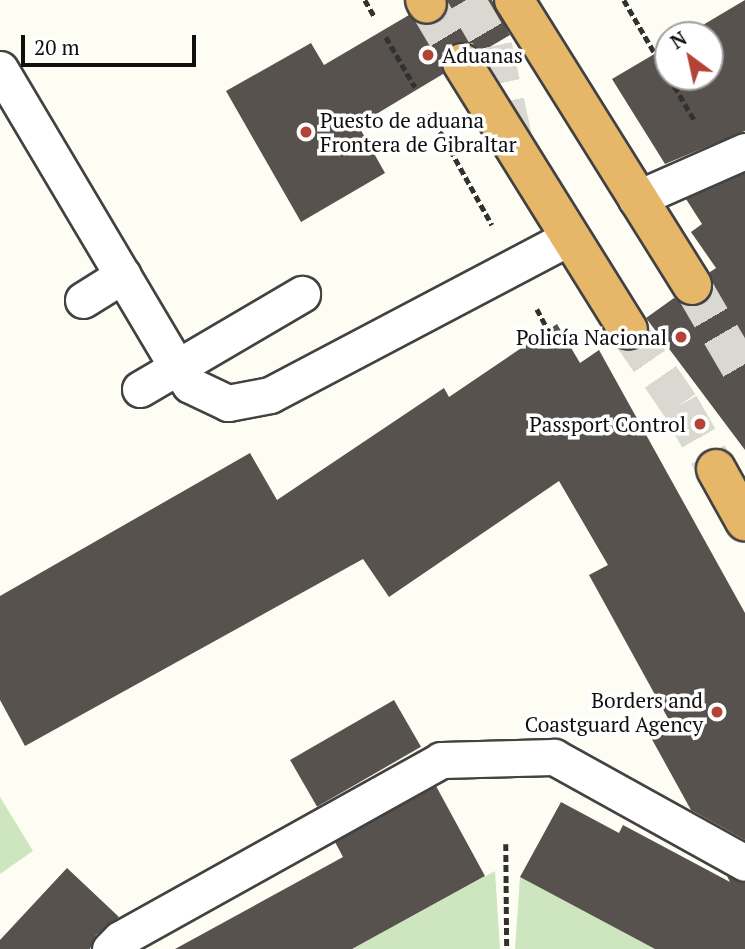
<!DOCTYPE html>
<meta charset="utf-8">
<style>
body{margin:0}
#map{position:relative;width:745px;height:949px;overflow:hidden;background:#fefdf3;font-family:"PT Serif",serif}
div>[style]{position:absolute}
.green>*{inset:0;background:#cde6bf}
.building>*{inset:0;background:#57524d;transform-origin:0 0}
.highway-tunnel>*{height:38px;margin-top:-19px;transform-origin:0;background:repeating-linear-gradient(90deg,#dad9d1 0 38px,transparent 0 57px)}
.path>*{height:4.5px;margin-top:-2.25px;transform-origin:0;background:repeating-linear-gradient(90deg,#313131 0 7px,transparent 0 10.5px)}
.roads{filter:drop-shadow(2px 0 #424242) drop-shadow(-2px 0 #424242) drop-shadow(0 2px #424242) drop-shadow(0 -2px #424242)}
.lane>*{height:35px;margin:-17.5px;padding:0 17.5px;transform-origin:17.5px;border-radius:17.5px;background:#fff}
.highway>*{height:38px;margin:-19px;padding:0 19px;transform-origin:19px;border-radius:19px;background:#e6b669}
.dots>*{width:19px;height:19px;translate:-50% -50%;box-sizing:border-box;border:4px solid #fff;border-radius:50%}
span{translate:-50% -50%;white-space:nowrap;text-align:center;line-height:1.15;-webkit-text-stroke:7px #fff;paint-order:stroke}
.poi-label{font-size:21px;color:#0f0f0f}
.left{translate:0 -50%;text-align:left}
.right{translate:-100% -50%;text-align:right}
.north{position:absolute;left:654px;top:21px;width:70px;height:70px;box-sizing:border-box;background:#fff;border:2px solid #9f9f9f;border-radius:50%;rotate:327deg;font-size:19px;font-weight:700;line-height:28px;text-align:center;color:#0f0f0f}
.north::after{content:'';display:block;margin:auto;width:24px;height:32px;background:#b24335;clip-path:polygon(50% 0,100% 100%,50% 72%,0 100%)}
.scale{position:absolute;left:21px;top:35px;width:175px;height:32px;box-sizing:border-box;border:4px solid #0f0f0f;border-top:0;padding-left:9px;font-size:21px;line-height:24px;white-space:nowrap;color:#0f0f0f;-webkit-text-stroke:5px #fff;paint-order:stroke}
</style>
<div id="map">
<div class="green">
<i style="clip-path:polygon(0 797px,33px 851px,0 874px)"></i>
<i style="clip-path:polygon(495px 871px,500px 949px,352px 949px)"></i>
<i style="clip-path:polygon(520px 877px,655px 949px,515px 949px)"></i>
</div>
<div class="building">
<i style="clip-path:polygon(448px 0,492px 0,510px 35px,481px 52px,472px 43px,451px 44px,442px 53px,443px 74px,358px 125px,385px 173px,301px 222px,226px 91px,311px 43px,324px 65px,409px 15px,425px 26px,436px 24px,446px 15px)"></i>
<i style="clip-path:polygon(745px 0,745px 131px,665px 164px,612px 79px,668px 46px,668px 77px,710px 77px,710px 35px,686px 35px)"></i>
<i style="clip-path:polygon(745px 173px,745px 450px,646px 318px,674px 298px,693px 307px,711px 296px,710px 272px,716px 268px,691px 232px,702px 224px,686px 199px)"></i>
<i style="clip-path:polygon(557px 324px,580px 363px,599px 350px,745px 613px,745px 840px,691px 810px,649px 734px,670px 722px,589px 575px,608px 565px,559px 481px,389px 597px,363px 559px,25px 746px,0 700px,0 596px,250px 453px,277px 500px,444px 388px,449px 397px)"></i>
<i style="left:394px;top:700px;width:54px;height:120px;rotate:60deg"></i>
<i style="clip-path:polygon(436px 786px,485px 876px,352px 949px,175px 949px,343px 857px,335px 842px)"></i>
<i style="clip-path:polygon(561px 802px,619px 833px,623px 825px,730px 882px,727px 876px,745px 883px,745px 949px,655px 949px,520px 877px)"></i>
<i style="clip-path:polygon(67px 868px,119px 917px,96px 935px,90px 949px,0 949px,0 940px)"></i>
</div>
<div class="highway-tunnel">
<i style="left:466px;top:0;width:53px;rotate:59.6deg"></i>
<i style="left:493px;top:46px;width:98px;rotate:77.7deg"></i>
<i style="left:427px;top:4px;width:69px;rotate:59.3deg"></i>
<i style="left:692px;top:285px;width:105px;rotate:59.8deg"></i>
<i style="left:628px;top:330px;width:91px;rotate:55.3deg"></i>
<i style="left:680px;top:405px;width:73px;rotate:60.6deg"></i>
</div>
<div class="path">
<i style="left:365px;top:0;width:20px;rotate:60deg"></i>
<i style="left:624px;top:0;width:88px;rotate:59.9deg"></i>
<i style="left:386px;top:37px;width:58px;rotate:59.9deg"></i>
<i style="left:669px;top:77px;width:51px;rotate:59.4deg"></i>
<i style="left:430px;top:113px;width:128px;rotate:61deg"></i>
<i style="left:537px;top:309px;width:24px;rotate:62deg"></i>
<i style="left:506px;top:844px;width:105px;rotate:89.5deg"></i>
</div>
<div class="roads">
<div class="lane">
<i style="left:0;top:69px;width:347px;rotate:59.3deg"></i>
<i style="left:177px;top:367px;width:22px;rotate:54deg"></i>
<i style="left:190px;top:385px;width:42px;rotate:25.3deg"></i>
<i style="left:228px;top:403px;width:43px;rotate:-10.8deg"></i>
<i style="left:270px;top:395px;width:339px;rotate:-27.8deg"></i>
<i style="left:636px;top:199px;width:119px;rotate:-23.8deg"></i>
<i style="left:83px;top:300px;width:47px;rotate:-32deg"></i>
<i style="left:140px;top:389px;width:188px;rotate:-30.4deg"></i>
<i style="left:110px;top:949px;width:14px;rotate:-45deg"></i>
<i style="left:120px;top:939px;width:368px;rotate:-29.1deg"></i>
<i style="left:441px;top:760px;width:113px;rotate:-1.5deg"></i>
<i style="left:554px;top:757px;width:218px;rotate:29deg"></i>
</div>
<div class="highway">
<i style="left:425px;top:0;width:4px;rotate:63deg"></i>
<i style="left:514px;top:0;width:336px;rotate:58deg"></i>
<i style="left:462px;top:63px;width:314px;rotate:58.1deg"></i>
<i style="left:716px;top:469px;width:60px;rotate:60.9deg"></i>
</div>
</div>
<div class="dots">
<i style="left:428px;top:55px;background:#b24335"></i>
<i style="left:306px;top:132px;background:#b24335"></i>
<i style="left:681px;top:337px;background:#b24335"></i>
<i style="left:700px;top:424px;background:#b24335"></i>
<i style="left:717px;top:712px;background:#b24335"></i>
</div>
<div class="poi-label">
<span class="left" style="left:442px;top:55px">Aduanas</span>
<span class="left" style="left:320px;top:132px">Puesto de aduana<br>Frontera de Gibraltar</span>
<span class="right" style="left:667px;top:337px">Policía Nacional</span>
<span class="right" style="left:686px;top:424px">Passport Control</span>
<span class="right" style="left:703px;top:712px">Borders and<br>Coastguard Agency</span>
</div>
<div class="north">N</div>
<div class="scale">20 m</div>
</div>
